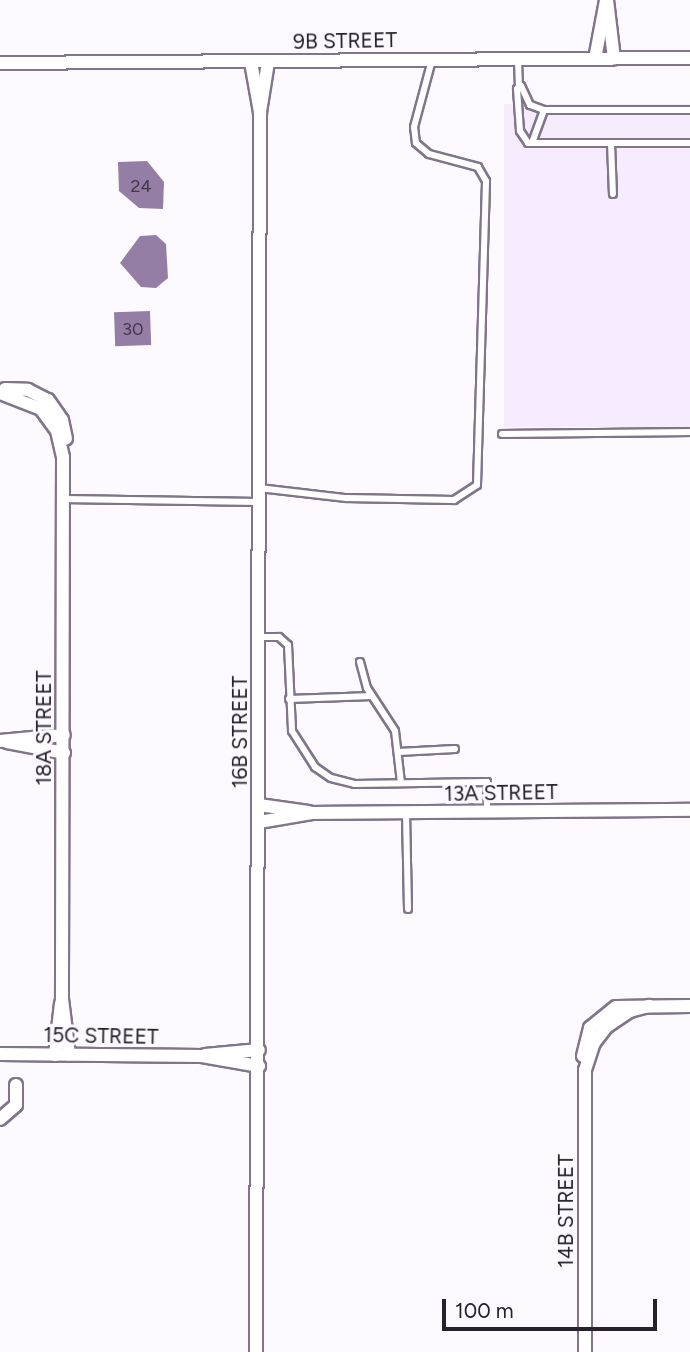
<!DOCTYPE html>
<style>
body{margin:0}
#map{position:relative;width:690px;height:1352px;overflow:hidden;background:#fcfafe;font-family:Figtree,sans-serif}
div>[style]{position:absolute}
.built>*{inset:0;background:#f6ecfe;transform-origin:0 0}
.building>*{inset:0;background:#947ea5;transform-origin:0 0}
.roads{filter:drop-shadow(2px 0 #80758a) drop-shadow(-2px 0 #80758a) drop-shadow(0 2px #80758a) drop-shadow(0 -2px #80758a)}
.service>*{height:6px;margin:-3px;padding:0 3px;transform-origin:3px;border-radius:3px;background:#fff}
.minor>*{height:12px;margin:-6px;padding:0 6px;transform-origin:6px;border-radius:6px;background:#fff}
span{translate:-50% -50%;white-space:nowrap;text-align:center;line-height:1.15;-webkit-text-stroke:6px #fcfafe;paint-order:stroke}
.number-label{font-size:18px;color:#423849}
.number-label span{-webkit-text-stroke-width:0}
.street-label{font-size:21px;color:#26212a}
.scale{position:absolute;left:442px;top:1299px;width:215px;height:32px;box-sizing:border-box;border:4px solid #26212a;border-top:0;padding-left:9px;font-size:21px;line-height:24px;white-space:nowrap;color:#26212a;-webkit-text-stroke:5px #fcfafe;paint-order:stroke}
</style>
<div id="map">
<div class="built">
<i style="left:690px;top:104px;width:323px;height:186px;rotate:90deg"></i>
</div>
<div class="building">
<i style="clip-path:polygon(147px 161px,164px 182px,163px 209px,139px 208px,119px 191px,118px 162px)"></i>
<i style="clip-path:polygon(156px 235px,166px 244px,168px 278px,156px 288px,141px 287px,120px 263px,140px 236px)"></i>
<i style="left:150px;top:311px;width:34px;height:36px;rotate:88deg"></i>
</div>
<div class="roads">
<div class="service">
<i style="left:518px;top:60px;width:26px;rotate:88deg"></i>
<i style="left:690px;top:110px;width:146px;rotate:180deg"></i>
<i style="left:544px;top:110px;width:15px;rotate:-160deg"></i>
<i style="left:530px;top:105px;width:21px;rotate:-115deg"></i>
<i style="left:521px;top:86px;width:5px;rotate:143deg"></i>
<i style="left:517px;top:89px;width:42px;rotate:85.9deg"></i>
<i style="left:520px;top:131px;width:14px;rotate:56deg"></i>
<i style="left:528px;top:143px;width:162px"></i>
<i style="left:532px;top:143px;width:35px;rotate:-70deg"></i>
<i style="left:611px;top:143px;width:51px;rotate:87.8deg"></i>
<i style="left:502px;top:434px;width:188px;rotate:-0.6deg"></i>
<i style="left:259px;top:488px;width:88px;rotate:6.6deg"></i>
<i style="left:346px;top:498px;width:108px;rotate:1.1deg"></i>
<i style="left:454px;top:500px;width:27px;rotate:-33deg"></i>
<i style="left:477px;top:485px;width:304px;rotate:-88.3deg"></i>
<i style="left:486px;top:181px;width:16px;rotate:-120deg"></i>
<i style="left:478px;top:167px;width:51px;rotate:-165.1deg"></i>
<i style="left:429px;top:154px;width:17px;rotate:-140deg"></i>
<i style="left:416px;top:143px;width:16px;rotate:-97deg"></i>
<i style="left:414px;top:127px;width:69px;rotate:-75deg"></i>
<i style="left:63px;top:499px;width:196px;rotate:0.9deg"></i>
<i style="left:259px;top:637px;width:20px"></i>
<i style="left:279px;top:637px;width:12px;rotate:42deg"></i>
<i style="left:288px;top:645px;width:86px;rotate:87.3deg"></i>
<i style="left:292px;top:731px;width:43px;rotate:57.4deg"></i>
<i style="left:315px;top:767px;width:19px;rotate:35deg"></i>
<i style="left:331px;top:778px;width:25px;rotate:14deg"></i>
<i style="left:355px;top:784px;width:132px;rotate:-0.9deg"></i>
<i style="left:487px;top:782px;width:30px;rotate:90deg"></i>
<i style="left:360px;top:662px;width:27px;rotate:75deg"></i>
<i style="left:367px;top:688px;width:51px;rotate:56.9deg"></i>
<i style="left:395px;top:731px;width:52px;rotate:83.4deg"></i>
<i style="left:289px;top:699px;width:83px;rotate:-2.1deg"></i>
<i style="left:398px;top:752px;width:57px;rotate:-3deg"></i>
<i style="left:406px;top:813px;width:96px;rotate:88.8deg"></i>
</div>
<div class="minor">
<i style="left:607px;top:0;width:59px;rotate:83.2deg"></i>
<i style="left:595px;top:59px;width:60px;rotate:-79.4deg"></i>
<i style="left:251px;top:62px;width:51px;rotate:79.8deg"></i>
<i style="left:0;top:63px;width:690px;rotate:-0.42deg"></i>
<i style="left:5px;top:389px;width:23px;rotate:2deg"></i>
<i style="left:28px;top:390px;width:22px;rotate:27deg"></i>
<i style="left:48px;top:400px;width:24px;rotate:55deg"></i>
<i style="left:62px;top:420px;width:19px;rotate:78deg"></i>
<i style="left:0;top:393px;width:44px;rotate:21.3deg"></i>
<i style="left:41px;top:409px;width:27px;rotate:54deg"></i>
<i style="left:57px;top:431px;width:27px;rotate:77deg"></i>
<i style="left:63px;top:457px;width:542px;rotate:90.11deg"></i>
<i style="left:62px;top:999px;width:56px;rotate:82.9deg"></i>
<i style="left:0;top:741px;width:64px;rotate:-5.4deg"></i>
<i style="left:7px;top:742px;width:58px;rotate:10.9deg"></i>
<i style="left:259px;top:805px;width:50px;rotate:8deg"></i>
<i style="left:259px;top:822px;width:55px;rotate:-9.5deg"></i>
<i style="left:313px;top:813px;width:377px;rotate:-0.5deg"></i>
<i style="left:0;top:1054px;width:202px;rotate:0.6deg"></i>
<i style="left:202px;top:1056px;width:58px;rotate:10deg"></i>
<i style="left:55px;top:1055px;width:52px;rotate:-83.4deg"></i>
<i style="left:205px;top:1055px;width:54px;rotate:-5.3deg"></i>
<i style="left:583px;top:1056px;width:29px;rotate:-76deg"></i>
<i style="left:590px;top:1028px;width:33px;rotate:-39deg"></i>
<i style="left:616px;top:1007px;width:74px;rotate:-0.8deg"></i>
<i style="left:0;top:1119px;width:21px;rotate:-41deg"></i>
<i style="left:16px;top:1105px;width:20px;rotate:-90deg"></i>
<i style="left:256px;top:1352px;width:1240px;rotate:-89.82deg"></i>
<i style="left:260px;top:112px;width:51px;rotate:-80.9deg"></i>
<i style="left:585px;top:1352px;width:282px;rotate:-90deg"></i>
<i style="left:585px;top:1070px;width:28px;rotate:-72deg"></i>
<i style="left:594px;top:1043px;width:20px;rotate:-53deg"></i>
<i style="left:606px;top:1027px;width:29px;rotate:-34deg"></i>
<i style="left:630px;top:1011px;width:20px;rotate:-15deg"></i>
</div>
</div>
<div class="number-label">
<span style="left:141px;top:186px">24</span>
<span style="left:133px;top:329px">30</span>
</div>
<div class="street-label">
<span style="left:345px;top:41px;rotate:-1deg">9B STREET</span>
<span style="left:44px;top:728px;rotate:-90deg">18A STREET</span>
<span style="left:240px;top:732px;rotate:-90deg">16B STREET</span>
<span style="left:501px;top:793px;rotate:-1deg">13A STREET</span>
<span style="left:101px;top:1036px;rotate:1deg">15C STREET</span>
<span style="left:566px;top:1211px;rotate:-90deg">14B STREET</span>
</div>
<div class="scale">100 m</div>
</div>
